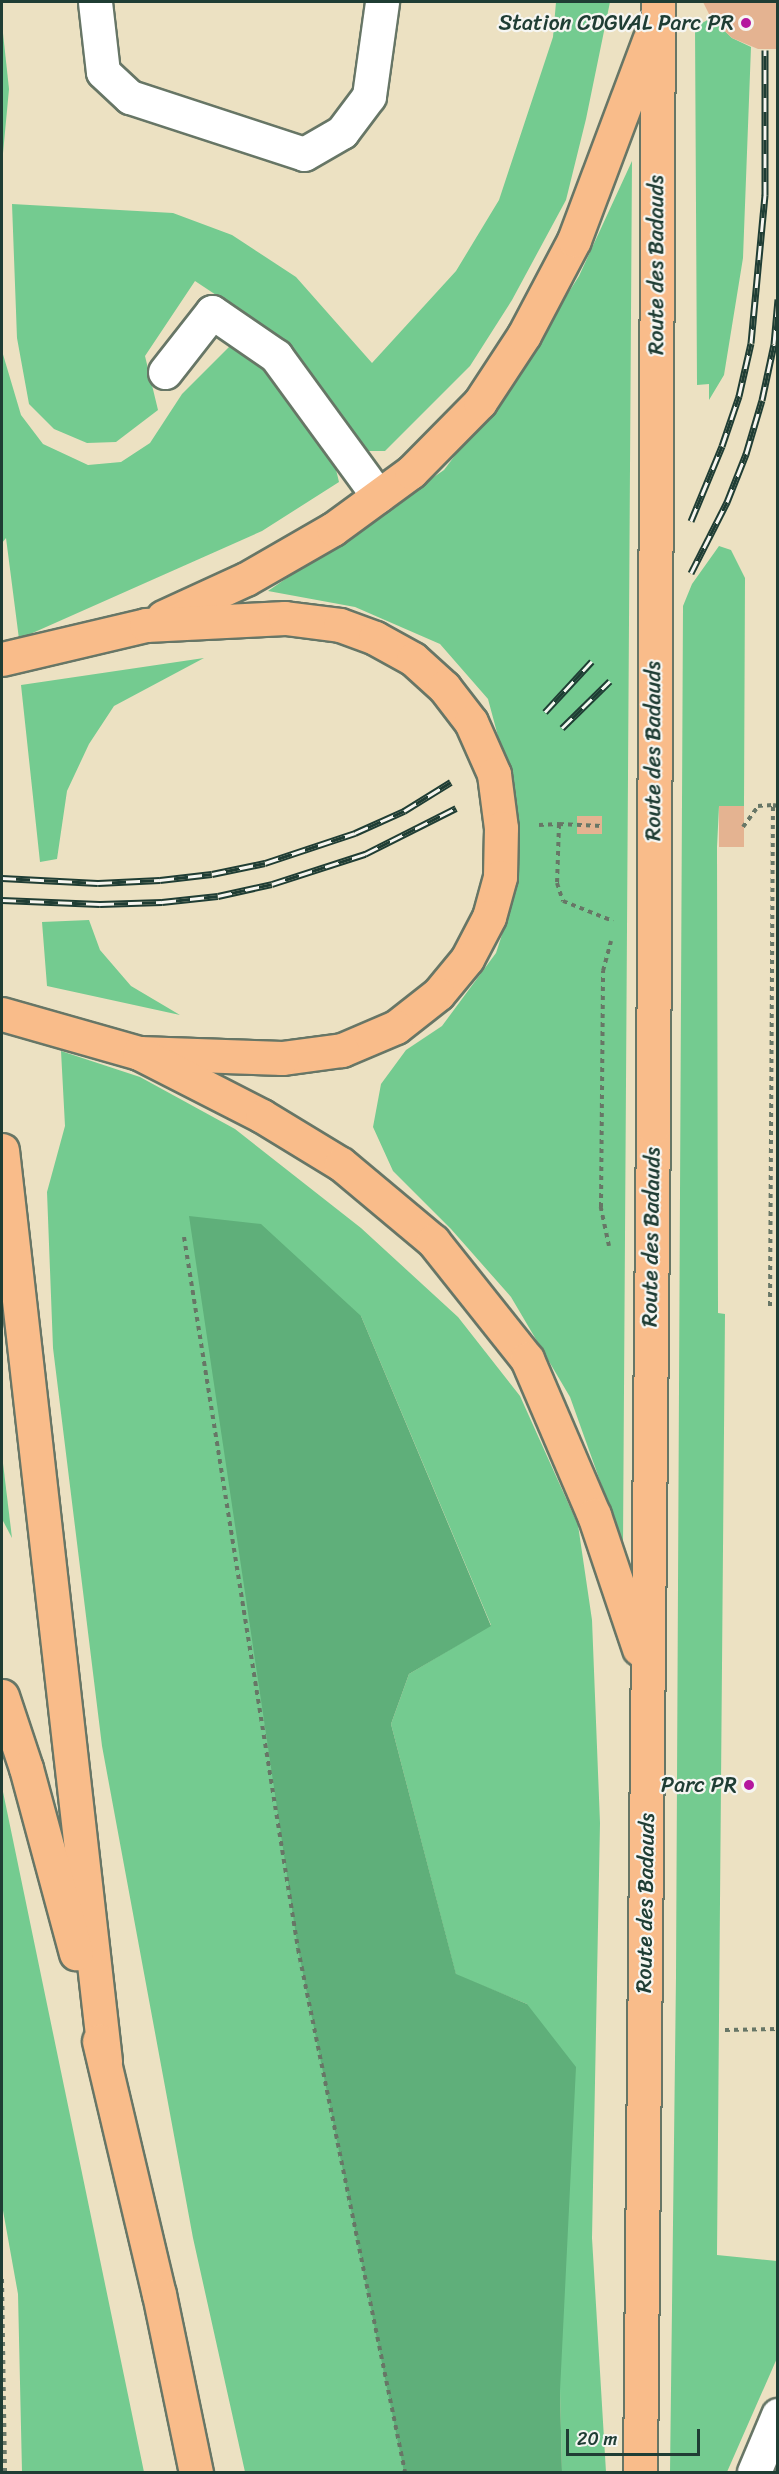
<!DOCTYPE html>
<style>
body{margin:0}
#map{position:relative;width:779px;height:2474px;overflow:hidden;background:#ece1c2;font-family:Sriracha,sans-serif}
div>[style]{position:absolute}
.green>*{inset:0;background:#74cb90}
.forest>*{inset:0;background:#5faf7a}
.building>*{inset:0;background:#e4b391;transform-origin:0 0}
.path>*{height:4px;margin-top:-2px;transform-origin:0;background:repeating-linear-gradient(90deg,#677666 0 4.5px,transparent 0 9px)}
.roads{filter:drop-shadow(2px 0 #677666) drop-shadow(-2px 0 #677666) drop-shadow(0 2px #677666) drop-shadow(0 -2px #677666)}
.minor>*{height:33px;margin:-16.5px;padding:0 16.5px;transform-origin:16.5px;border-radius:16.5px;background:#fff}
.major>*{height:33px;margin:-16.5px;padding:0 16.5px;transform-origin:16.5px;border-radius:16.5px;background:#f9bc8a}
.rail>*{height:7px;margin-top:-3.5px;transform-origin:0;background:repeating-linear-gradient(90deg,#f6f6f2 0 14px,#1f3d34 0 28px);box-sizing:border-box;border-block:2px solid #1f3d34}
.dots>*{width:16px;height:16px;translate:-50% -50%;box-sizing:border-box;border:3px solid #f6f6f2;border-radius:50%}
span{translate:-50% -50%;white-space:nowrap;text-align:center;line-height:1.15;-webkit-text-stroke:4.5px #f6f6f2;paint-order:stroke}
.poi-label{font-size:22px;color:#1f3d34}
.right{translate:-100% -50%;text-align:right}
.street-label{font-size:22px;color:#1f3d34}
.frame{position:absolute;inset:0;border:3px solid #1f3d34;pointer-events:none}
.scale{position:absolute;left:566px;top:2429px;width:134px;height:27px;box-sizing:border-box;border:3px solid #1f3d34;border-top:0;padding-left:8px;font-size:18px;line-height:21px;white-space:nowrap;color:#1f3d34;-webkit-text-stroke:4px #f6f6f2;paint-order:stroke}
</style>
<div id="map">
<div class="green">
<i style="clip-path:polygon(556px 2px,610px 2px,586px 119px,566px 200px,512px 300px,470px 366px,385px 451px,367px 451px,345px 429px,315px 381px,266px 328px,195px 281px,145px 356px,158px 410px,116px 442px,87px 443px,54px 429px,29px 404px,17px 338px,12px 204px,173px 213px,232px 235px,296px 277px,372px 363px,456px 271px,499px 200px,553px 37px)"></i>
<i style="clip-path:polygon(711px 18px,732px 38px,751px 47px,743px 258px,724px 375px,709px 400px,709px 384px,697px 385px,695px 27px)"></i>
<i style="clip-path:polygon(2px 24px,9px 89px,2px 164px)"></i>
<i style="clip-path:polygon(632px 161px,623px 1545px,570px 1397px,511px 1297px,451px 1229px,393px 1171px,373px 1127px,381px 1084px,406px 1050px,442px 1026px,496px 953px,514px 898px,514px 796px,488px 699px,440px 644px,355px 607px,268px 591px,444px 470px,518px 372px,579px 276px)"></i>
<i style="clip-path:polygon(238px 338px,267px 361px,333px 457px,339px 482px,262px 531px,19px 639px,6px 538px,2px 543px,2px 351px,21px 415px,43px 444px,88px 465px,121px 462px,150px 443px,182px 394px)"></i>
<i style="clip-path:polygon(719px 546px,731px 550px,745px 578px,744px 806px,719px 806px,717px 847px,718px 1313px,725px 1314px,717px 2255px,777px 2261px,778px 2356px,727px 2472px,670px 2472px,676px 1976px,683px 606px,692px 584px)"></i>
<i style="clip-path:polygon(204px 658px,114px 706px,89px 744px,67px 791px,57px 859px,40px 862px,21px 685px)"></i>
<i style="clip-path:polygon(89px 920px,100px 950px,131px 986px,180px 1015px,47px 986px,42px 922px)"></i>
<i style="clip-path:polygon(61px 1051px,140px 1077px,235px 1129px,361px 1228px,458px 1317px,520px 1396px,578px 1525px,592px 1620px,600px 1823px,592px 2238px,606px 2472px,562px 2472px,560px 2391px,527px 2004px,456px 1975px,391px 1724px,409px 1674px,491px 1625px,361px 1316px,408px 2472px,245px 2472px,193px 2238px,102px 1746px,53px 1348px,47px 1192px,65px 1126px)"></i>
<i style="clip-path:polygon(2px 1455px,12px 1538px,2px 1519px)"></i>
<i style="clip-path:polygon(2px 1784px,2px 1787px,144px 2472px,22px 2472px,18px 2294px,2px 2205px)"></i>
</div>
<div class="forest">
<i style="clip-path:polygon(189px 1216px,261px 1224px,361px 1316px,491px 1626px,409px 1674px,391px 1724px,456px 1974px,527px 2004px,576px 2067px,560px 2391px,562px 2472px,404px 2472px,298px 1949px)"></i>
</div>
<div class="building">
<i style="clip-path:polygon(703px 2px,778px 2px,778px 49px,758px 49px,732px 38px,711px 18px)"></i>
<i style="left:719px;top:806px;width:25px;height:41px"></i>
<i style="left:577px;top:816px;width:25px;height:18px"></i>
</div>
<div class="path">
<i style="left:559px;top:824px;width:43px;rotate:2.7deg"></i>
<i style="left:539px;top:825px;width:20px;rotate:-3deg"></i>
<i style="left:559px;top:824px;width:59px;rotate:91.9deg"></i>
<i style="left:557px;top:883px;width:19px;rotate:72deg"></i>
<i style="left:563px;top:901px;width:54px;rotate:21.8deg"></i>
<i style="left:743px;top:827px;width:26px;rotate:-54deg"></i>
<i style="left:758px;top:806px;width:15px;rotate:-4deg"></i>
<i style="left:184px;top:1237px;width:721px;rotate:80.9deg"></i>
<i style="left:298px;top:1949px;width:534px;rotate:78.44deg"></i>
<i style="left:609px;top:1246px;width:40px;rotate:-102deg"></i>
<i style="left:601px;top:1207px;width:236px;rotate:-89.5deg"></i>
<i style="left:603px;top:971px;width:31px;rotate:-75deg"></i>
<i style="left:770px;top:1306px;width:501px;rotate:-89.66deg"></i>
<i style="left:773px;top:805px;width:5px;rotate:11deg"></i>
<i style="left:725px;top:2030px;width:53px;rotate:-1.1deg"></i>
<i style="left:2px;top:2279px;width:193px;rotate:89.1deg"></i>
</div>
<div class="roads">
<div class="minor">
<i style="left:95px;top:2px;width:70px;rotate:83.5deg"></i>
<i style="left:103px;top:72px;width:37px;rotate:43deg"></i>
<i style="left:130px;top:97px;width:183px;rotate:18.1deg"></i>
<i style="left:304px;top:154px;width:44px;rotate:-30.1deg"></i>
<i style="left:342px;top:132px;width:45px;rotate:-53.1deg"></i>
<i style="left:369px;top:96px;width:95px;rotate:-82.1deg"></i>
<i style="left:165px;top:372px;width:76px;rotate:-51.9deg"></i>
<i style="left:212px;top:312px;width:78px;rotate:34.5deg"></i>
<i style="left:276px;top:356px;width:173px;rotate:53.9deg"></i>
<i style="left:754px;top:2472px;width:62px;rotate:-67.2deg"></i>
</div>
<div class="major">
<i style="left:163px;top:617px;width:91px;rotate:-24.6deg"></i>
<i style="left:246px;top:579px;width:100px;rotate:-29.9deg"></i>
<i style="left:333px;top:529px;width:97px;rotate:-36.2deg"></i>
<i style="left:411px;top:472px;width:98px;rotate:-45.4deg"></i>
<i style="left:480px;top:402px;width:80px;rotate:-56.7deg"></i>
<i style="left:524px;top:335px;width:107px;rotate:-62.2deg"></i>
<i style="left:574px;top:240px;width:214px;rotate:-69.4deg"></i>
<i style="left:2px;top:659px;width:148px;rotate:-13.3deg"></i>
<i style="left:146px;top:625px;width:139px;rotate:-2.9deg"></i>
<i style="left:285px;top:618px;width:55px;rotate:7.3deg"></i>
<i style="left:340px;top:625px;width:37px;rotate:20deg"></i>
<i style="left:375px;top:638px;width:43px;rotate:28.9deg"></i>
<i style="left:413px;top:659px;width:42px;rotate:42.1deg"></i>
<i style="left:444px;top:687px;width:44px;rotate:52.4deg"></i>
<i style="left:471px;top:722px;width:57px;rotate:66.1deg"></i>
<i style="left:494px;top:774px;width:54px;rotate:82.6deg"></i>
<i style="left:501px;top:828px;width:49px;rotate:91.2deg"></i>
<i style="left:500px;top:877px;width:41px;rotate:105.4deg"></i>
<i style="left:489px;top:917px;width:47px;rotate:117.6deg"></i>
<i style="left:467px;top:959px;width:45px;rotate:129.6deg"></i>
<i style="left:438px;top:994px;width:53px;rotate:141.8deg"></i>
<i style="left:396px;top:1027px;width:59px;rotate:156.9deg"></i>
<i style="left:342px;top:1050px;width:61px;rotate:172.4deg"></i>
<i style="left:282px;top:1058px;width:143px;rotate:-178deg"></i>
<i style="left:2px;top:1014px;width:142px;rotate:15.9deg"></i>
<i style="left:139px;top:1053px;width:138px;rotate:27.1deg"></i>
<i style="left:262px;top:1116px;width:92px;rotate:31.3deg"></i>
<i style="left:341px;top:1164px;width:120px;rotate:39.9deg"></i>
<i style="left:433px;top:1241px;width:151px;rotate:51.5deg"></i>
<i style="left:527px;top:1359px;width:170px;rotate:66.8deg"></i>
<i style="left:594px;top:1515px;width:141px;rotate:71.4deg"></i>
<i style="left:2px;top:1150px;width:917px;rotate:83.55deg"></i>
<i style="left:2px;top:1696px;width:76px;rotate:71.6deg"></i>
<i style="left:26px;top:1768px;width:192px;rotate:74.9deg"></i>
<i style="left:99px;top:2041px;width:260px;rotate:76.7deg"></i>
<i style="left:159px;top:2294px;width:182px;rotate:78.3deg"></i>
<i style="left:640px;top:2472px;width:1345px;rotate:-89.45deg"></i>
<i style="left:653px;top:1127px;width:1125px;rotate:-89.75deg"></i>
</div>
</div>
<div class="rail">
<i style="left:691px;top:521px;width:81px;rotate:-67.5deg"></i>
<i style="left:722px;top:446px;width:53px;rotate:-71.2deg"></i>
<i style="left:739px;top:396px;width:54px;rotate:-77.2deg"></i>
<i style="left:751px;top:343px;width:149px;rotate:-84.6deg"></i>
<i style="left:765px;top:195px;width:145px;rotate:-90deg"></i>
<i style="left:691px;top:573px;width:80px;rotate:-63.1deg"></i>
<i style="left:727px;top:502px;width:52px;rotate:-68.4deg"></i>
<i style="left:746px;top:454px;width:56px;rotate:-73.5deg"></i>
<i style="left:762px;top:400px;width:57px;rotate:-77.9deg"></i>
<i style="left:774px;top:344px;width:45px;rotate:-84.9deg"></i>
<i style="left:545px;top:712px;width:69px;rotate:-47.3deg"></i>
<i style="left:562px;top:728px;width:67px;rotate:-44.4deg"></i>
<i style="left:2px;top:878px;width:96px;rotate:3deg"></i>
<i style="left:98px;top:883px;width:62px;rotate:-2.8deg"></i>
<i style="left:160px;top:880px;width:52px;rotate:-6.6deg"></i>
<i style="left:212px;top:874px;width:54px;rotate:-11.7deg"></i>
<i style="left:265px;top:863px;width:95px;rotate:-18.4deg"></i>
<i style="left:355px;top:833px;width:54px;rotate:-24.2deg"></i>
<i style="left:404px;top:811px;width:55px;rotate:-31.7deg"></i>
<i style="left:2px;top:900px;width:98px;rotate:2.3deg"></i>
<i style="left:100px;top:904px;width:62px;rotate:-1.8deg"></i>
<i style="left:162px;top:902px;width:56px;rotate:-6.1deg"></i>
<i style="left:218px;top:896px;width:55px;rotate:-12.5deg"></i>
<i style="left:272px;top:884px;width:98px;rotate:-17.9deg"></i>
<i style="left:365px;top:854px;width:102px;rotate:-26.8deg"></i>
</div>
<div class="dots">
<i style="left:746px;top:23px;background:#b5179e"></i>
<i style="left:749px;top:1785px;background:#b5179e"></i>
</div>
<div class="poi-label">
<span class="right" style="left:734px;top:23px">Station CDGVAL Parc PR</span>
<span class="right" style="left:737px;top:1785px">Parc PR</span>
</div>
<div class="street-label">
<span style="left:656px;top:265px;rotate:-90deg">Route des Badauds</span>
<span style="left:653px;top:751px;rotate:-90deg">Route des Badauds</span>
<span style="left:651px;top:1237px;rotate:-89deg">Route des Badauds</span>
<span style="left:645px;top:1903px;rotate:-89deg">Route des Badauds</span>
</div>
<div class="frame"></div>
<div class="scale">20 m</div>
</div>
